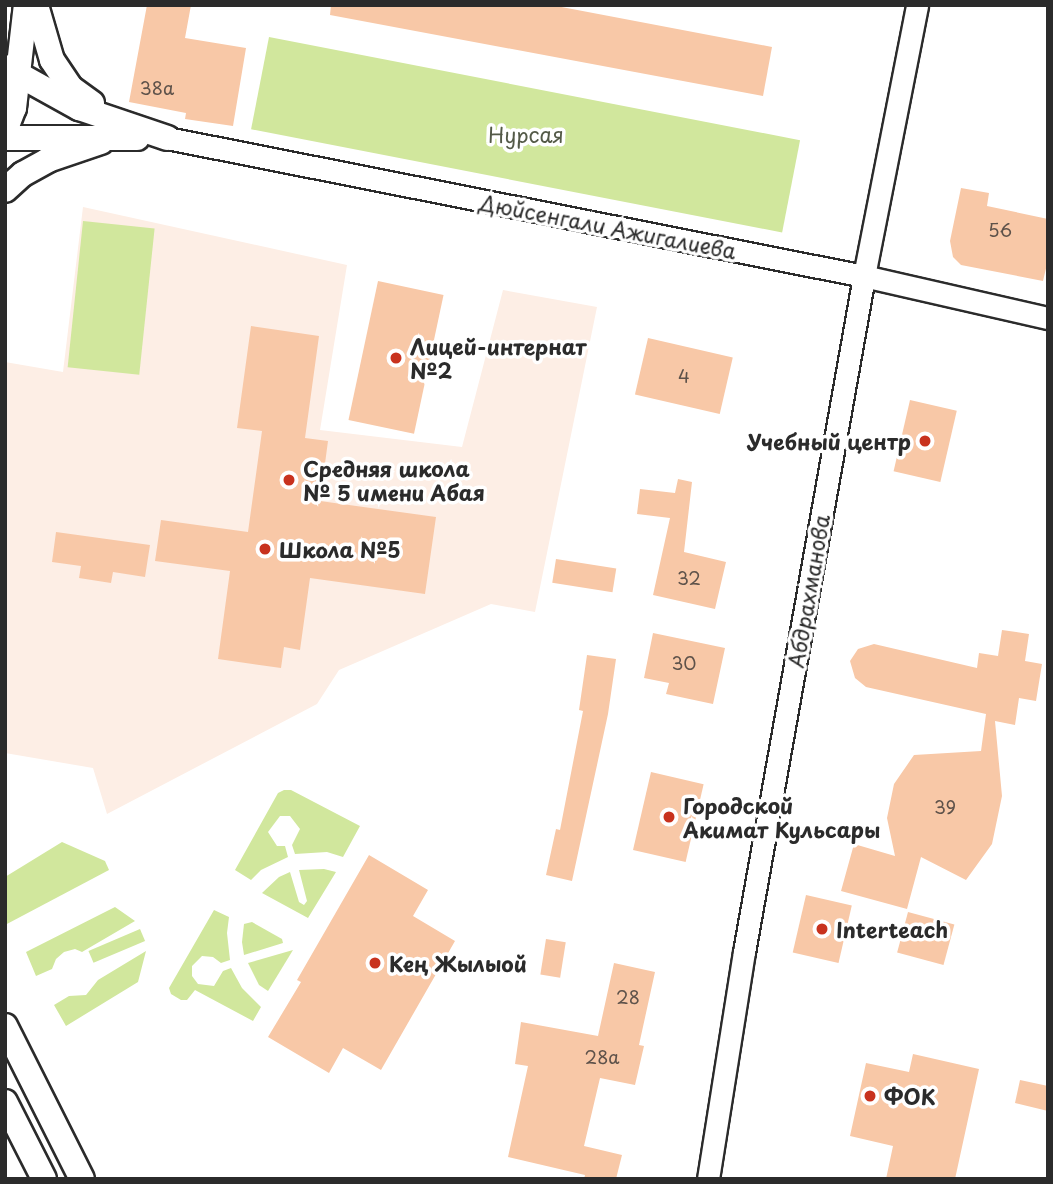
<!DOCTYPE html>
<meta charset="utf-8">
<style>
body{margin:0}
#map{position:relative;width:1053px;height:1184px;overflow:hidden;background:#fff;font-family:"Playpen Sans",sans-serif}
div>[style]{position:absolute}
.built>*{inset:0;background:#fdeee5}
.green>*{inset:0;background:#d1e79d;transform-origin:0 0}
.building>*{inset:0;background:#f8c8a7;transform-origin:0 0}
.roads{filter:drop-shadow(2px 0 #2b2b2b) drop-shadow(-2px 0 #2b2b2b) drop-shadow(0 2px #2b2b2b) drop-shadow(0 -2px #2b2b2b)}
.minor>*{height:21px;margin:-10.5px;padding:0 10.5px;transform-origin:10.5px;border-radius:10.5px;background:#fff}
.tertiary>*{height:24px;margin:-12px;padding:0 12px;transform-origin:12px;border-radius:12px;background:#fff}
.dots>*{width:19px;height:19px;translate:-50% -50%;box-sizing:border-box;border:4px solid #fff;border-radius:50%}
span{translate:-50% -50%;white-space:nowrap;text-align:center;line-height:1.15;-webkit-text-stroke:7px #fff;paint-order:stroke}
.number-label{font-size:18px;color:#5e524a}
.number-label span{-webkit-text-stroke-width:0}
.park-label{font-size:21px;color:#545a48}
.street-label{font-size:21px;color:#2b2b2b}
.poi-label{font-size:21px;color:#2b2b2b;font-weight:700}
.left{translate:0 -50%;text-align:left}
.right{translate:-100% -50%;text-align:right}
.frame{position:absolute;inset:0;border:7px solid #2b2b2b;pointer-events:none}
</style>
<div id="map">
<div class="built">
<i style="clip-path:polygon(83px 207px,347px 265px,320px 430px,462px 447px,503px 290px,597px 307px,535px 612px,491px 604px,339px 670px,317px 704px,107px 814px,93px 768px,5px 753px,5px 362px,63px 372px)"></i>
</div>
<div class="green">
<i style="left:269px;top:37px;width:541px;height:94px;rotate:11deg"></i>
<i style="left:83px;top:221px;width:72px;height:147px;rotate:6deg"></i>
<i style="clip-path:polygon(284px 790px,291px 790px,360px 826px,343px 857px,327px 852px,295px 854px,292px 845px,300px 829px,290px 816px,280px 816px,268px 832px,277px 846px,285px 846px,288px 857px,261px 870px,251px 880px,235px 870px,278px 793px)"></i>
<i style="clip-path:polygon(62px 842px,105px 861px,109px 870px,5px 925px,5px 877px)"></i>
<i style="clip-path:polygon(324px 869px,336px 872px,308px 918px,262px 893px,279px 877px,290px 872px,299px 902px,304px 905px,307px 901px,299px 870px)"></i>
<i style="clip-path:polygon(115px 907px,135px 921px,82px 952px,75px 949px,64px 952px,56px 959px,52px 969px,36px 976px,26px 952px)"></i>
<i style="clip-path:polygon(214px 910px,229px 917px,227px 933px,230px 960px,221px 963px,213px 957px,202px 956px,192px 966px,192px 976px,198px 984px,214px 986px,223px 971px,231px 968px,242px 988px,261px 1007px,253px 1021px,195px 990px,187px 1000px,181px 1000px,171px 994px,169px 988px)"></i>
<i style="clip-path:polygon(252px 922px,282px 939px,283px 943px,244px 955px,242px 942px,244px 924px)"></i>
<i style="left:140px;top:929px;width:13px;height:56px;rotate:67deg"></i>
<i style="clip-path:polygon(293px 950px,268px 991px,259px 985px,248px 963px)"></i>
<i style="clip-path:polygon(146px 951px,138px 982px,66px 1026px,54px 1005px,69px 996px,86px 995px,98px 980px)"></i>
</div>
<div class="building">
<i style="clip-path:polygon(147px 5px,191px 5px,185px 38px,246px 48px,233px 126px,185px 119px,186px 113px,129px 102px)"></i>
<i style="clip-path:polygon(331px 5px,551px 5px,772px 47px,763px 96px,330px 15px)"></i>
<i style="clip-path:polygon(961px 188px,989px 193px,987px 206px,1048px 219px,1048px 260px,1043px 281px,961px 265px,953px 257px,950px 241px)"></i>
<i style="left:378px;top:281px;width:67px;height:142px;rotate:12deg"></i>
<i style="clip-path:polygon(251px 326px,319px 336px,305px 438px,328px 441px,320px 501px,436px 517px,425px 594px,310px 578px,300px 650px,284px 647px,281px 668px,218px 659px,230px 571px,155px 561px,161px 520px,248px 532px,262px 431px,237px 428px)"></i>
<i style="left:648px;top:338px;width:87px;height:58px;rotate:13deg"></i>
<i style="left:910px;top:400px;width:48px;height:73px;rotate:13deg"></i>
<i style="clip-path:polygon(678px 479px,692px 482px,684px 552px,726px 562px,715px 609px,653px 595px,670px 518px,637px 514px,640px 489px,675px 493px)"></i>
<i style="clip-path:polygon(56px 532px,150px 545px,145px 577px,113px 572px,111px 583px,79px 578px,81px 566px,52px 562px)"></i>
<i style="left:556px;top:559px;width:61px;height:24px;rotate:9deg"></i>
<i style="clip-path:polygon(1002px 630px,1029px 634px,1025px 661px,1042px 664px,1036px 701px,1019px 698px,1015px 725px,995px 721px,1002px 796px,992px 844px,966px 880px,921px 857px,907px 909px,841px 891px,854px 844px,895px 856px,887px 818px,894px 784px,914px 755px,981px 751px,986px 714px,866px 687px,855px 678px,850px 661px,858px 649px,874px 644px,977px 668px,979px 653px,998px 656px)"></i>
<i style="clip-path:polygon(653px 633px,725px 648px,713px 704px,666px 694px,669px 683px,644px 678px)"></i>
<i style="clip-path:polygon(587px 655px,616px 659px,608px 714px,572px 881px,546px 875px,556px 829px,560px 830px,583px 711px,579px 710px)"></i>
<i style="left:651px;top:772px;width:54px;height:80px;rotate:13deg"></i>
<i style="clip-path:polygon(369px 855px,428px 890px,413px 916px,455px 941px,381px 1070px,343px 1048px,329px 1073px,268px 1037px,301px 982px,297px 980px)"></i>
<i style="left:806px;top:895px;width:47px;height:59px;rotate:13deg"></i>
<i style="left:908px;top:912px;width:48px;height:42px;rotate:15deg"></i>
<i style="left:546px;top:939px;width:20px;height:36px;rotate:9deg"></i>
<i style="clip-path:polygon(614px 963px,655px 972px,639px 1045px,644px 1046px,635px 1085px,600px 1078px,584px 1146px,622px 1155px,616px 1179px,584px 1179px,585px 1175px,508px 1157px,528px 1066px,515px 1064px,521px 1022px,598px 1036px)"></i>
<i style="clip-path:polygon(913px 1054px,979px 1069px,955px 1179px,886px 1179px,893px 1146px,850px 1136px,866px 1063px,909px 1072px)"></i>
<i style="clip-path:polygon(1020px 1080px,1048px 1086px,1048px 1111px,1015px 1103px)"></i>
</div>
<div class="roads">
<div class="minor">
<i style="left:167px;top:138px;width:711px;rotate:11.2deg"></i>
<i style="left:864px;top:276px;width:189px;rotate:12.9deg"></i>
<i style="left:708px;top:1179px;width:230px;rotate:-81deg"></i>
<i style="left:744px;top:952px;width:687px;rotate:-79.93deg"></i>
<i style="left:864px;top:276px;width:276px;rotate:-78.9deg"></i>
</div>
<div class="tertiary">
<i style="left:36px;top:5px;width:57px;rotate:73.8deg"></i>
<i style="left:52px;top:60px;width:34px;rotate:56deg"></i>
<i style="left:71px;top:88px;width:26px;rotate:36deg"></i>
<i style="left:5px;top:67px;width:85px;rotate:29deg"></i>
<i style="left:79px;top:108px;width:93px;rotate:18.8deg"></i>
<i style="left:5px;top:131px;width:25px;rotate:-69deg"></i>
<i style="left:14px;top:108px;width:104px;rotate:-83.4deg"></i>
<i style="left:5px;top:138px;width:132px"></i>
<i style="left:5px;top:190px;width:24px;rotate:-42deg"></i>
<i style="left:23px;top:174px;width:29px;rotate:-29deg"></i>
<i style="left:48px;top:160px;width:56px;rotate:-18.8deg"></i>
<i style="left:5px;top:1026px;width:171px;rotate:63.3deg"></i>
<i style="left:5px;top:1102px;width:86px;rotate:63.1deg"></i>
</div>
</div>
<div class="dots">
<i style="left:396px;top:358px;background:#c8321e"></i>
<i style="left:925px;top:441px;background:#c8321e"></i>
<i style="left:289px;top:480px;background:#c8321e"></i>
<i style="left:265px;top:549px;background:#c8321e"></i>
<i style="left:669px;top:817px;background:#c8321e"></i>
<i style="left:822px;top:929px;background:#c8321e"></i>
<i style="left:375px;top:963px;background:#c8321e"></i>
<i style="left:870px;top:1096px;background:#c8321e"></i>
</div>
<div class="number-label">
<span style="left:157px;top:88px">38а</span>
<span style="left:1000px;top:230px">56</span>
<span style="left:684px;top:376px">4</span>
<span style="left:689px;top:578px">32</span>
<span style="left:684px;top:663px">30</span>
<span style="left:945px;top:807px">39</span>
<span style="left:628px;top:997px">28</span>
<span style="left:602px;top:1057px">28а</span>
</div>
<div class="park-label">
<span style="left:526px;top:134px">Нурсая</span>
</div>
<div class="street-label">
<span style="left:608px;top:226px;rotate:11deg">Дюйсенгали Ажигалиева</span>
<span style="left:808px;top:591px;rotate:-80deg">Абдрахманова</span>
</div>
<div class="poi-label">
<span class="left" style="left:410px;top:358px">Лицей-интернат<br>№2</span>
<span class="right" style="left:911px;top:441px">Учебный центр</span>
<span class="left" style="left:303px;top:480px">Средняя школа<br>№ 5 имени Абая</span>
<span class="left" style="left:279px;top:549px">Школа №5</span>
<span class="left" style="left:683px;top:817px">Городской<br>Акимат Кульсары</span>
<span class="left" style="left:836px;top:929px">Interteach</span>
<span class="left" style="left:389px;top:963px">Кең Жылыой</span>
<span class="left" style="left:884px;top:1096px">ФОК</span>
</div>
<div class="frame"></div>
</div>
